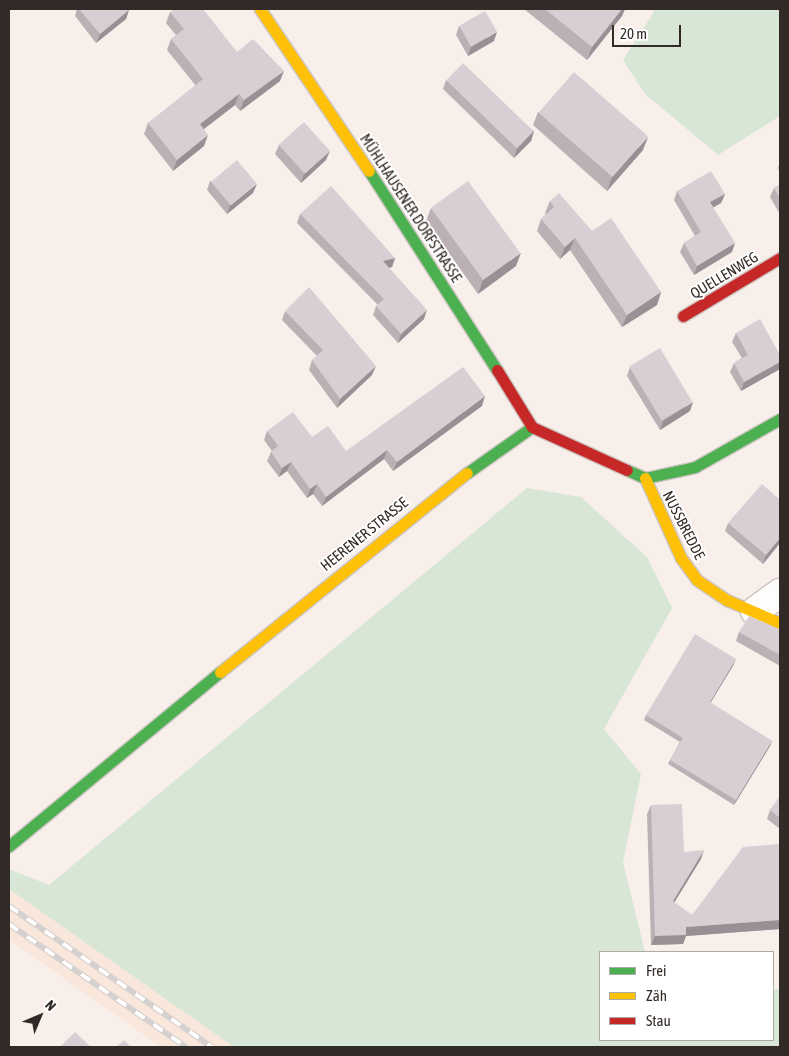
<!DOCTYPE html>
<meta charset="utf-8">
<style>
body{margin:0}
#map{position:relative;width:789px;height:1056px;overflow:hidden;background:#f8efeb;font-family:"Asap Condensed",sans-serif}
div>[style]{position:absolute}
.built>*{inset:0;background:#fae7dc}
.green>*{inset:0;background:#d8e6d6}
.roads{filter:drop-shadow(1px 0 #cbc4c0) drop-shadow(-1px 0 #cbc4c0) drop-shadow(0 1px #cbc4c0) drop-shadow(0 -1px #cbc4c0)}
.street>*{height:28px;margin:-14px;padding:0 14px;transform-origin:14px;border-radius:14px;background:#fefdfc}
.fast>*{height:11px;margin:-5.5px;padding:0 5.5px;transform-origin:5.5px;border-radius:5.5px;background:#4caf50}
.slow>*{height:11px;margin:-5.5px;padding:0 5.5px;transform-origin:5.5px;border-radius:5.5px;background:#ffc107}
.jam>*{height:11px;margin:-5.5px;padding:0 5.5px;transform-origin:5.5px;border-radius:5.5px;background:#c62828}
.rail>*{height:5.5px;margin-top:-2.75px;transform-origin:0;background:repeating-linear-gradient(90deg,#fff 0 11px,#d3d0cf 0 22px);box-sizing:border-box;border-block:1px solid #d3d0cf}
.wall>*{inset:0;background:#bbb1b5}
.shaded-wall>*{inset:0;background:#989094}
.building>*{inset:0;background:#d9ced3;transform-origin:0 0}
span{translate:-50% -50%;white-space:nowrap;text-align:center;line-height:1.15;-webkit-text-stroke:4px #fff;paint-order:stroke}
.street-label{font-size:15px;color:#322a26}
.frame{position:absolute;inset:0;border:10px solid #322a26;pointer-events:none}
.legend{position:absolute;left:599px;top:951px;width:175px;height:90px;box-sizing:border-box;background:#fff;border:1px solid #adaaa8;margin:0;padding:6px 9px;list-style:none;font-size:15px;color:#322a26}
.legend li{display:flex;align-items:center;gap:10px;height:25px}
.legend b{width:25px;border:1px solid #adaaa8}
.north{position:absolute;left:15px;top:991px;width:50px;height:50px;-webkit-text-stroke:4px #fff;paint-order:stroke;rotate:45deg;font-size:14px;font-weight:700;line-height:20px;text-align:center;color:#322a26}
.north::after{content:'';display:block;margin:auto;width:18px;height:22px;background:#322a26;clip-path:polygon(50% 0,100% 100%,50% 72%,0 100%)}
.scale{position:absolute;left:612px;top:25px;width:69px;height:22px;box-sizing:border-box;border:2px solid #322a26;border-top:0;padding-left:6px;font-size:15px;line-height:18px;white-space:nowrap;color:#322a26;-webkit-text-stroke:4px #fff;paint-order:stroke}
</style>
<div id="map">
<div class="built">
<i style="clip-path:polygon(9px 889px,13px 891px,234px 1047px,161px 1047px,9px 940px)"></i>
</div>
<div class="green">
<i style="clip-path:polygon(651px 9px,780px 9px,780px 116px,718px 155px,645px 94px,623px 60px,654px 12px)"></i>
<i style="clip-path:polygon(527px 488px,581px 497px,647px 557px,672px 608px,604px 729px,641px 774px,623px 862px,645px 952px,600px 952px,600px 1040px,773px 1040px,773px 990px,780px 989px,780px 1047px,234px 1047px,9px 889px,9px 869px,49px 885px)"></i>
</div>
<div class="roads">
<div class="street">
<i style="left:755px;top:611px;width:31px;rotate:-36deg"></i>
</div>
<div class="fast">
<i style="left:369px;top:171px;width:237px;rotate:57.3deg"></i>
<i style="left:627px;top:470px;width:20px;rotate:24deg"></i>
<i style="left:645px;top:478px;width:51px;rotate:-12.4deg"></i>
<i style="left:695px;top:467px;width:98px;rotate:-29.5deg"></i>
<i style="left:467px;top:473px;width:80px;rotate:-35.3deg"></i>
<i style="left:9px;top:846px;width:273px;rotate:-39.5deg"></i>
</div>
<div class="slow">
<i style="left:260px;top:9px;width:195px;rotate:56.1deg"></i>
<i style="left:645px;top:478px;width:88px;rotate:65.8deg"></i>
<i style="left:681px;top:558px;width:27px;rotate:54deg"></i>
<i style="left:697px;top:580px;width:36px;rotate:34deg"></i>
<i style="left:727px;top:600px;width:58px;rotate:23.5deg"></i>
<i style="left:220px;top:672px;width:317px;rotate:-38.9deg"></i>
</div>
<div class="jam">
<i style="left:683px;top:316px;width:113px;rotate:-30.9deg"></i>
<i style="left:497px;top:370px;width:67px;rotate:58.4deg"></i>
<i style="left:532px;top:427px;width:104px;rotate:24.4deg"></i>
</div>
</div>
<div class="rail">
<i style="left:9px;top:906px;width:247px;rotate:34.8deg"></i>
<i style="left:9px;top:924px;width:216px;rotate:34.8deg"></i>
</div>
<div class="wall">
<i style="clip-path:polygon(77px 9px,128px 9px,129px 10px,126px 19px,96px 43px,75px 16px)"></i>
<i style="clip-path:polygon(524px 9px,625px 9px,622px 16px,587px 60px)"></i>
<i style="clip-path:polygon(170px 12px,237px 52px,280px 81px,240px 111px,235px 105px,204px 129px,204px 146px,173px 171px,144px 134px,148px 123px,196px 86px,167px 50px,171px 39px,176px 35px,166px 23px)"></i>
<i style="clip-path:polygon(459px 26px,494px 41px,468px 56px,456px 35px)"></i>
<i style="clip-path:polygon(446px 80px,534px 131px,531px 141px,514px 158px,443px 89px)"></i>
<i style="clip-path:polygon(538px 112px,643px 150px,607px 191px,533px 125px)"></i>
<i style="clip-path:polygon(279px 145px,326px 160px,301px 183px,275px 154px)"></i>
<i style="clip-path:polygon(780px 162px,780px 172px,778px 168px)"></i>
<i style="clip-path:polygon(210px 181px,253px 193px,227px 214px,207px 190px)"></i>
<i style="clip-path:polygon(780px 185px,780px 214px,770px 197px,774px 188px)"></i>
<i style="clip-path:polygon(677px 191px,725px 194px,721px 203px,713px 207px,732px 252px,694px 275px,680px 252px,684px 243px,695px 236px,674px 200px)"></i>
<i style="clip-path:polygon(550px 201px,592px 231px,661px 292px,657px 305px,622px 327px,570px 250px,560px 259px,537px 231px,541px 219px,546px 214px,545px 213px)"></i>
<i style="clip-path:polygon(431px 208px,516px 266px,478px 294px,426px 221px)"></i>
<i style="clip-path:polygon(300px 214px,395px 258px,392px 267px,389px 268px,424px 319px,398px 343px,373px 315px,376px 306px,378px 305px,297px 223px)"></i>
<i style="clip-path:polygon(285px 311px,372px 375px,337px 408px,309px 370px,312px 360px,317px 356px,282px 320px)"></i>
<i style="clip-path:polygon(736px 333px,780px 355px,780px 369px,741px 391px,730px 372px,734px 363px,742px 358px,732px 342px)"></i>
<i style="clip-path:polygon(630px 367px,690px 411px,660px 430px,627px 376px)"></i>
<i style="clip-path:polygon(482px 406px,393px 471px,384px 459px,322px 506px,313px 494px,307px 498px,287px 471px,279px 477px,267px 461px,271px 452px,272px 451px,264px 440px,267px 431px,312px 437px,346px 451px)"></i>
<i style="clip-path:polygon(728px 523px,780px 543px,763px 564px,725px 531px)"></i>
<i style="clip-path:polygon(780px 628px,780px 666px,736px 641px,739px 632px)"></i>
<i style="clip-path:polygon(734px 664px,710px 703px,772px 741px,770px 746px,734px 805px,668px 764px,670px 760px,680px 742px,644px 720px,646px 715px)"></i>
<i style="clip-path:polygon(780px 797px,780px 829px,767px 819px,770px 810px)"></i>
<i style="clip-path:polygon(651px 805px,684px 852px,701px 859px,674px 903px,692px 915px,780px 844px,780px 929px,686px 936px,683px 944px,651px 945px,647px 814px)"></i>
</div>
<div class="shaded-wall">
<i style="clip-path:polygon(622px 9px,625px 9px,622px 16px,587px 60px,592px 47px)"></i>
<i style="clip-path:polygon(129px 10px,126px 19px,96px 43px,100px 34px)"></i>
<i style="clip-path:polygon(497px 32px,494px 41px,468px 56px,471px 47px)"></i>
<i style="clip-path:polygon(284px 71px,280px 81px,240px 111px,244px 100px)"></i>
<i style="clip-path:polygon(239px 94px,235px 105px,196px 135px,200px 124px)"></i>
<i style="clip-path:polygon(534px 131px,531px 141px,514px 158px,517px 149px)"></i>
<i style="clip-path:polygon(208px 135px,204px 146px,173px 171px,177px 160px)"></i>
<i style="clip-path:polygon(648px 137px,643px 150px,607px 191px,612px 177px)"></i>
<i style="clip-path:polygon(330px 151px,326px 160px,301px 183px,304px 174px)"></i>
<i style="clip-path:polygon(257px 184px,253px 193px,227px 214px,230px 205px)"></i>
<i style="clip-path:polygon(725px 194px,721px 203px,707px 211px,710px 202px)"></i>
<i style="clip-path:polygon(575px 238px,570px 250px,560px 259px,565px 247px)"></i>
<i style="clip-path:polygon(735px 243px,732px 252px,694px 275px,697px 266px)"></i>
<i style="clip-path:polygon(521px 253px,516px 266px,478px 294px,483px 280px)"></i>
<i style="clip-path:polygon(395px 258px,392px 267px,380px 270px,383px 261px)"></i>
<i style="clip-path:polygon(661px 292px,657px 305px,622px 327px,627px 315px)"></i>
<i style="clip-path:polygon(427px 310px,424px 319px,398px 343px,401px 334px)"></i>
<i style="clip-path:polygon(780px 362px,780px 369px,741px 391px,744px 382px)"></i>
<i style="clip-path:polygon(376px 366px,372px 375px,337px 408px,340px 399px)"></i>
<i style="clip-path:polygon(485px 396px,482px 406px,393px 471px,397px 462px)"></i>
<i style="clip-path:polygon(693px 402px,690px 411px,660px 430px,663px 421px)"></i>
<i style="clip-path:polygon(387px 450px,384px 459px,322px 506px,326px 497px)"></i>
<i style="clip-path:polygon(291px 462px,287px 471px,279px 477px,282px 468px)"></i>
<i style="clip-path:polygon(317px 484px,313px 494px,307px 498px,310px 489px)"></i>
<i style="clip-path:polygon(780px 538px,780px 543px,763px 564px,766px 555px)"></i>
<i style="clip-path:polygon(736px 659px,734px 664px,708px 707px,710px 702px)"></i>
<i style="clip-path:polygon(772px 741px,770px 746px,734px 805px,736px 800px)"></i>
<i style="clip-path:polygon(704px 850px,701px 859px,669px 911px,673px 901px)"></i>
<i style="clip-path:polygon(780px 920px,780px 929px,686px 936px,683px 944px,651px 945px,655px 936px,686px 927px)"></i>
</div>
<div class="building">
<i style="clip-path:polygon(79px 9px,128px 9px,129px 10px,100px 34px)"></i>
<i style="clip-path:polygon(175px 9px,203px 9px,237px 52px,253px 39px,284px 71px,244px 100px,239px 94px,200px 124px,208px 135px,177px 160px,148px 123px,203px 79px,171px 39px,184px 29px,170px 12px)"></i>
<i style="clip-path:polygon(545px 9px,622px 9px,592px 47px)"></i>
<i style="left:485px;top:11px;width:24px;height:30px;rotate:60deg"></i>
<i style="left:463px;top:63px;width:98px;height:24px;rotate:44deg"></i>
<i style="left:574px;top:72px;width:98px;height:54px;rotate:41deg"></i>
<i style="left:304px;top:122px;width:39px;height:34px;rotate:48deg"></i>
<i style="left:237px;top:160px;width:31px;height:34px;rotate:50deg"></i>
<i style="clip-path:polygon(711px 171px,725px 194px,710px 202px,735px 243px,697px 266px,684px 243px,701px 232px,677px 191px)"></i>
<i style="left:468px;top:181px;width:89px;height:46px;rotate:54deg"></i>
<i style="clip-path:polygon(780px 185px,780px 199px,774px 188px)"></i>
<i style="clip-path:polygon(331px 186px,395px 258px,383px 261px,427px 310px,401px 334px,376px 306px,384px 299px,300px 214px)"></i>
<i style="clip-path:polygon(559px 193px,592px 231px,611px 218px,661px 292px,627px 315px,575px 238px,565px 247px,541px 219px,554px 207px,550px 201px)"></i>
<i style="clip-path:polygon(309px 287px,376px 366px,340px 399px,312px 360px,323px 350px,285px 311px)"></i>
<i style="clip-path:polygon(760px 319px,780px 355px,780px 362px,744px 382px,734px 363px,748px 355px,736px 333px)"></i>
<i style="left:660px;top:348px;width:63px;height:36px;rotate:59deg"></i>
<i style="clip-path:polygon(463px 367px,485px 396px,397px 462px,387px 450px,326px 497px,317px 484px,310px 489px,291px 462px,282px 468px,271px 452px,278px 446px,267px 431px,293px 412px,312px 437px,328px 426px,346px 451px)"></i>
<i style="clip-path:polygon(762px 484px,780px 500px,780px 538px,766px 555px,728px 523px)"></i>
<i style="clip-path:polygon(749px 616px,777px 628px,780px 628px,780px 655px,739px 632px)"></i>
<i style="clip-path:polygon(695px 634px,736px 659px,710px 702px,772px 741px,736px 800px,670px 760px,683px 738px,646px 715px)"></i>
<i style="clip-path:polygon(780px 797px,780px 818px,770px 810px)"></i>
<i style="clip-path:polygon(682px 804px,684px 852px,704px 850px,673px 901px,692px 915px,743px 847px,780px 844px,780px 920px,686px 927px,686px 935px,655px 936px,651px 805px)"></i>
<i style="clip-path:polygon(75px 1032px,91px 1047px,60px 1047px)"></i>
<i style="clip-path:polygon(124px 1040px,131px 1047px,116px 1047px)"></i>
</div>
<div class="street-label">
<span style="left:411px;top:208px;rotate:57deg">MÜHLHAUSENER DORFSTRASSE</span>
<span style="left:724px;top:275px;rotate:-31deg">QUELLENWEG</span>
<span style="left:684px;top:525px;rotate:63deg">NUSSBREDDE</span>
<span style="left:364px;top:534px;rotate:-39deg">HEERENER STRASSE</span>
</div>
<div class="frame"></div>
<ul class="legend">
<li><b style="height:6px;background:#4caf50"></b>Frei</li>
<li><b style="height:6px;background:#ffc107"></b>Zäh</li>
<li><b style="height:6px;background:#c62828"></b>Stau</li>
</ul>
<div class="north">N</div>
<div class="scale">20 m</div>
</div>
